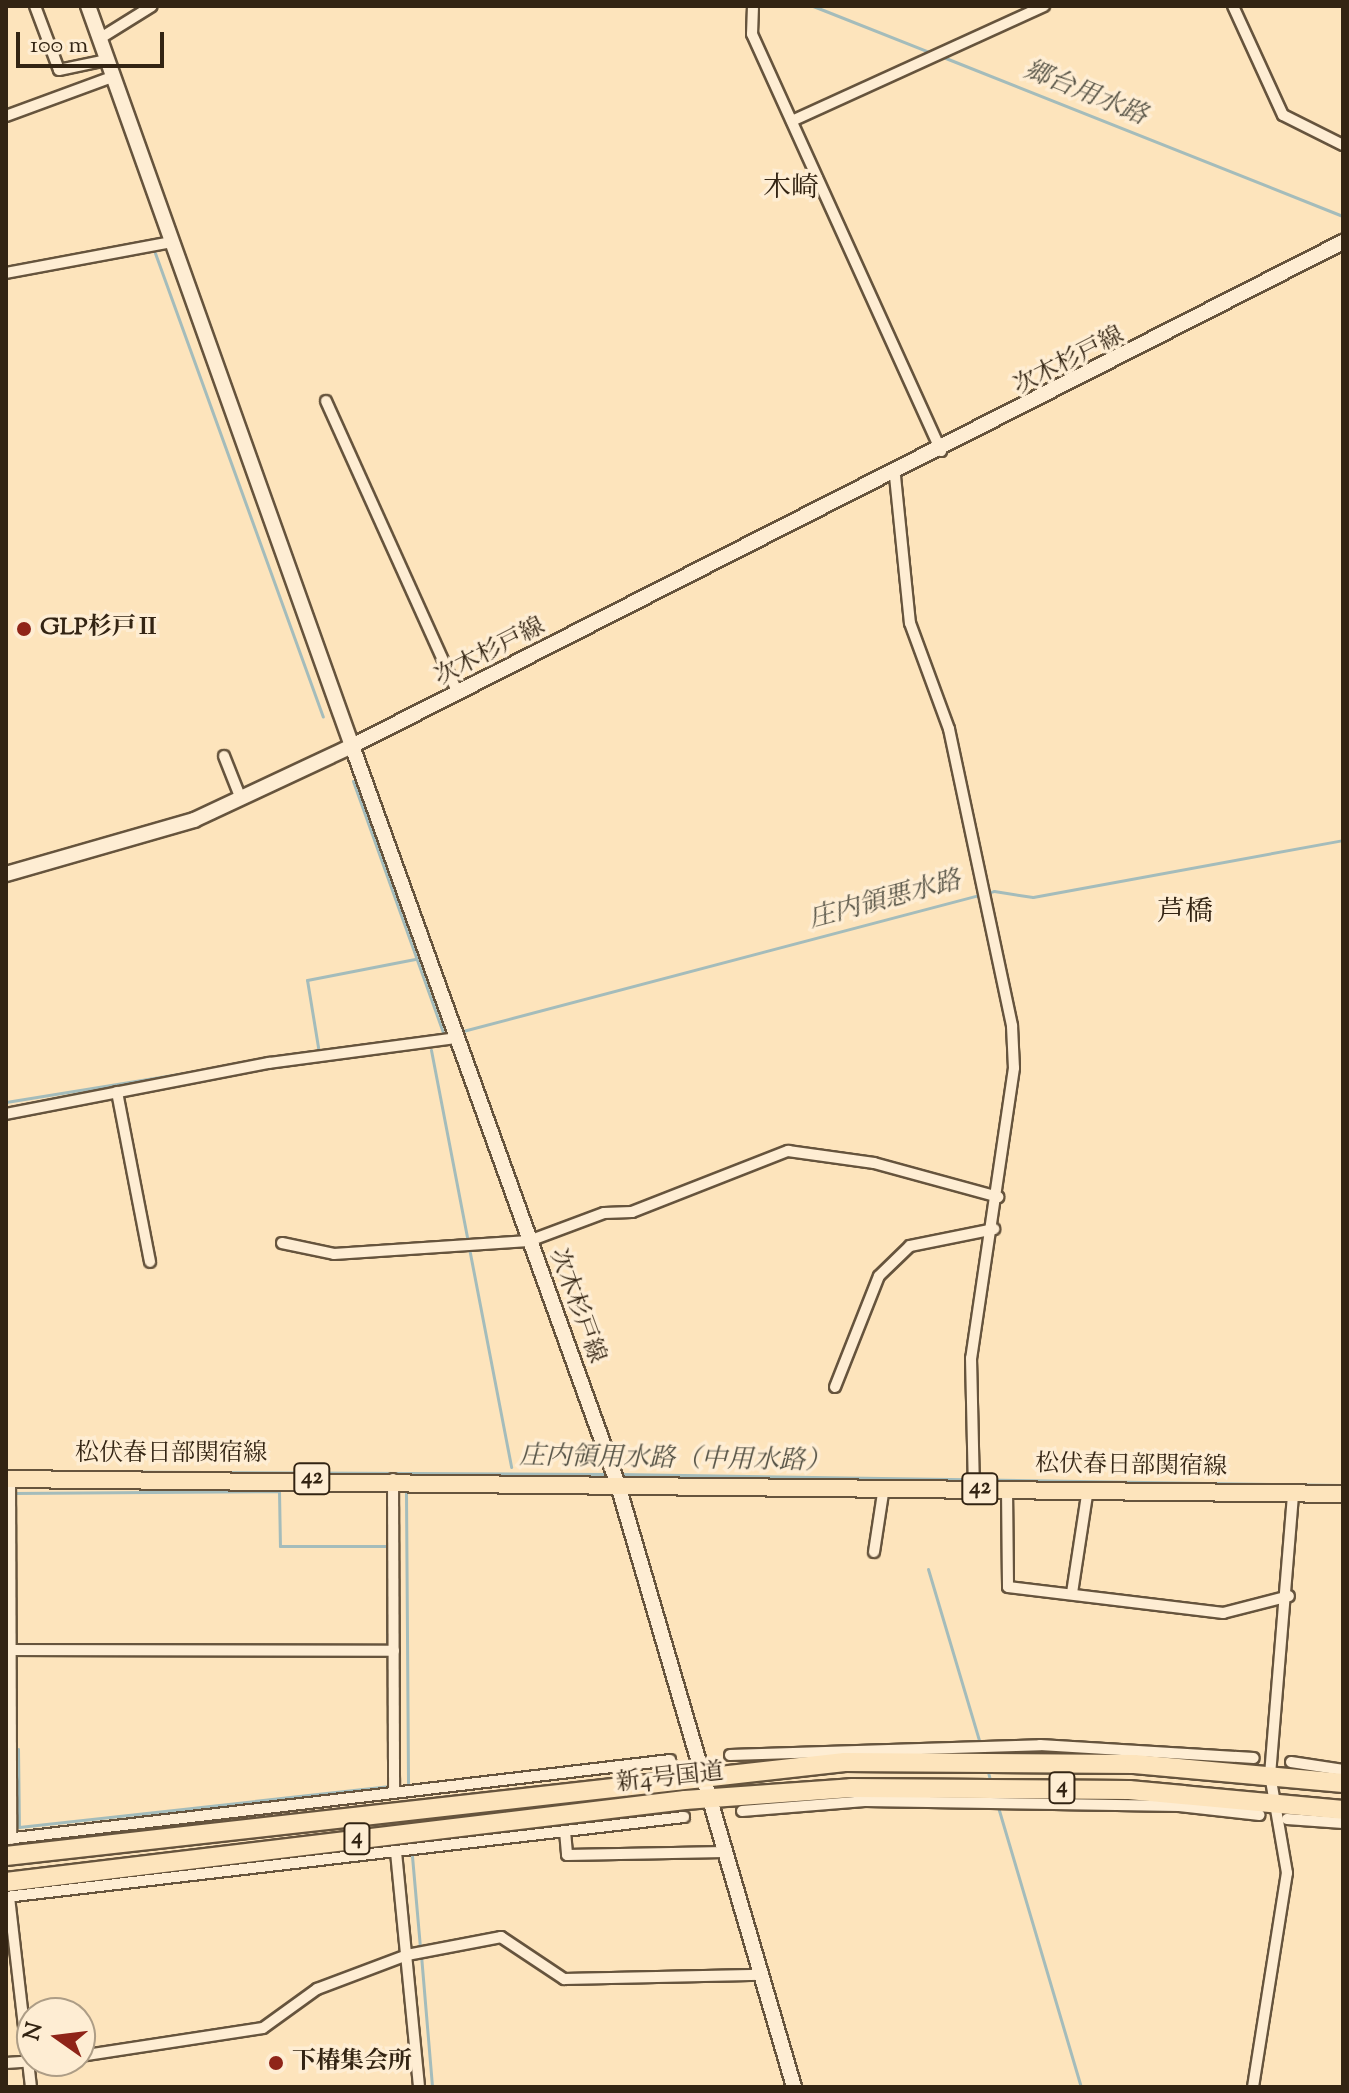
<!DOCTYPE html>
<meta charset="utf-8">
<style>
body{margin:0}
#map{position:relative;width:1349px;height:2093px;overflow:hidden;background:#fde4bc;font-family:"Sorts Mill Goudy","Noto Serif JP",serif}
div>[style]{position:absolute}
.stream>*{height:3px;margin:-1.5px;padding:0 1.5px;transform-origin:1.5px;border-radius:1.5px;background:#a4bcbb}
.roads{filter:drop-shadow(2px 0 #66543d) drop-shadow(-2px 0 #66543d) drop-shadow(0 2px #66543d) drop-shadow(0 -2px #66543d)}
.minor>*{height:10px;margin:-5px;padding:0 5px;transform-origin:5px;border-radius:5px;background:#feedd3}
.tertiary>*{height:14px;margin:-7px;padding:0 7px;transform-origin:7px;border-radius:7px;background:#feedd3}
.secondary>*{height:14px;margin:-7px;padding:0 7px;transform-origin:7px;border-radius:7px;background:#feedd3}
.primary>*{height:16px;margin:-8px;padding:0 8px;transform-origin:8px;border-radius:8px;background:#fde4bc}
.trunk>*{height:18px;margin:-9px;padding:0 9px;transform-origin:9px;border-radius:9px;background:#fde4bc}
.dots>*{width:22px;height:22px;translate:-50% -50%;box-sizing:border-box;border:4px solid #feedd3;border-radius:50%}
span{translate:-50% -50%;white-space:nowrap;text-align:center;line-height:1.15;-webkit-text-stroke:7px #feedd3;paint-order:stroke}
.shield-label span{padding:2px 6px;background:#feedd3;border:2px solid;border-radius:6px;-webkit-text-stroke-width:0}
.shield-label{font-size:22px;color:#332413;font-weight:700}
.street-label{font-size:24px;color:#332413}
.poi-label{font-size:24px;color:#332413;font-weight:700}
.left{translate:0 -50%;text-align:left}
.water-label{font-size:26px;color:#555245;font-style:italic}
.quarter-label{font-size:28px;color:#332413}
.frame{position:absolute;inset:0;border:8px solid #332413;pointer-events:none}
.north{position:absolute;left:16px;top:1997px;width:80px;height:80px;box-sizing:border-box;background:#feedd3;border:2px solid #ad9d86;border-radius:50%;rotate:284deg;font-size:22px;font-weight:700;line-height:32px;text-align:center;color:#332413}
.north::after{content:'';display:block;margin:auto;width:28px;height:36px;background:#8f2418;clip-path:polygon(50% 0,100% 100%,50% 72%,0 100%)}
.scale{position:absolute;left:16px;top:32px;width:148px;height:36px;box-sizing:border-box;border:4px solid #332413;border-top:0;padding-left:10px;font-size:24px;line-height:28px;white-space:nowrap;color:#332413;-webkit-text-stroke:6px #feedd3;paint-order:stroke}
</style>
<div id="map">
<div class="stream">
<i style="left:813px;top:6px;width:128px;rotate:21.6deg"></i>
<i style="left:943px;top:57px;width:430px;rotate:21.7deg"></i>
<i style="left:155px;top:253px;width:493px;rotate:70.1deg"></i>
<i style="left:353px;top:781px;width:270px;rotate:70.3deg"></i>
<i style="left:459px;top:1032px;width:553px;rotate:-14.76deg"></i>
<i style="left:994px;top:891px;width:39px;rotate:9deg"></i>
<i style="left:1033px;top:897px;width:315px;rotate:-10.4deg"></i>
<i style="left:431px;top:1050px;width:196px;rotate:79.1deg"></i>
<i style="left:319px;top:1053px;width:74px;rotate:-99.3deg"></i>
<i style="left:307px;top:980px;width:110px;rotate:-11deg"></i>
<i style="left:6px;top:1102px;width:293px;rotate:-9.2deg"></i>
<i style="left:469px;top:1248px;width:223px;rotate:79.1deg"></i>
<i style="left:6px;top:1471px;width:601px;rotate:0.29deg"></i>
<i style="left:619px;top:1474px;width:724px;rotate:0.87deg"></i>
<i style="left:13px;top:1493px;width:266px;rotate:-0.4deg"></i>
<i style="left:279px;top:1491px;width:55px;rotate:89deg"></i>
<i style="left:280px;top:1546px;width:107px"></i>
<i style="left:387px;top:1546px;width:98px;rotate:90deg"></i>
<i style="left:406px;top:1493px;width:291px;rotate:89.6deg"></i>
<i style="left:928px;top:1569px;width:196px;rotate:73.4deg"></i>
<i style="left:18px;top:1749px;width:78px;rotate:89.3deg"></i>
<i style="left:19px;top:1827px;width:371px;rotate:-6.3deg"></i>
<i style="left:987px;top:1768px;width:16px;rotate:76deg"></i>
<i style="left:998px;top:1807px;width:292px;rotate:73.5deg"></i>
<i style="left:412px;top:1856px;width:92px;rotate:85deg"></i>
<i style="left:421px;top:1955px;width:132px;rotate:85.2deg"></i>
</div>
<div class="roads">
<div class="minor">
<i style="left:35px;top:6px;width:68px;rotate:69.4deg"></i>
<i style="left:59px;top:70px;width:48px;rotate:-12deg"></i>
<i style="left:753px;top:6px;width:28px;rotate:92deg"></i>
<i style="left:752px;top:34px;width:458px;rotate:65.6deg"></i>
<i style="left:1233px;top:6px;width:120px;rotate:65.4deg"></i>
<i style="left:1283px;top:115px;width:67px;rotate:26.6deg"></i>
<i style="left:99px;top:39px;width:62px;rotate:-31.9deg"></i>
<i style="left:6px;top:116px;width:113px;rotate:-20.2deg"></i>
<i style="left:792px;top:121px;width:277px;rotate:-24.5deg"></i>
<i style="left:6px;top:273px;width:169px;rotate:-10.6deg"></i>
<i style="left:326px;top:401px;width:320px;rotate:65.7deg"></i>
<i style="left:895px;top:476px;width:148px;rotate:84.2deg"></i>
<i style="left:910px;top:623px;width:113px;rotate:69.8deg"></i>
<i style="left:949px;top:729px;width:304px;rotate:78deg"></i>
<i style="left:1012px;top:1026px;width:42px;rotate:87.3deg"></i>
<i style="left:1014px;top:1068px;width:293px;rotate:98.4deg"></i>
<i style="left:971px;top:1358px;width:131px;rotate:88.7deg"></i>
<i style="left:224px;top:756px;width:46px;rotate:68.4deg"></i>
<i style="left:117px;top:1092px;width:173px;rotate:79deg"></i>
<i style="left:6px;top:1114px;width:268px;rotate:-11deg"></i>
<i style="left:269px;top:1063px;width:189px;rotate:-7.6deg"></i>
<i style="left:282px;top:1243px;width:53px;rotate:11.9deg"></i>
<i style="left:334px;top:1254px;width:195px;rotate:-3.8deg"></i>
<i style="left:529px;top:1241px;width:80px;rotate:-20.5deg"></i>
<i style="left:604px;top:1213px;width:28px;rotate:-2deg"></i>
<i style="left:632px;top:1212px;width:168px;rotate:-21.4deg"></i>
<i style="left:788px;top:1151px;width:87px;rotate:7.9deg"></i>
<i style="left:874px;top:1163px;width:129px;rotate:15.3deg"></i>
<i style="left:835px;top:1387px;width:119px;rotate:-68.4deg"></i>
<i style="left:879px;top:1276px;width:43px;rotate:-44.1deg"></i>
<i style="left:910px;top:1246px;width:86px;rotate:-11.4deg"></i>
<i style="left:10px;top:1479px;width:360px;rotate:89.8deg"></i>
<i style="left:393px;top:1479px;width:314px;rotate:89.8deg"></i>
<i style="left:1007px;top:1489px;width:98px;rotate:89.4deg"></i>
<i style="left:1008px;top:1587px;width:217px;rotate:6.9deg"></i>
<i style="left:1223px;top:1613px;width:68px;rotate:-14.4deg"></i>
<i style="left:874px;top:1552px;width:66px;rotate:-81.3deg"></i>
<i style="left:1072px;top:1593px;width:105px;rotate:-81.3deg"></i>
<i style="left:6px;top:1650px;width:388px;rotate:0.1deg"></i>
<i style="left:730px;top:1755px;width:310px;rotate:-1.8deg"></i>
<i style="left:1040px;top:1745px;width:214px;rotate:3.5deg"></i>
<i style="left:1291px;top:1762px;width:53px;rotate:8.7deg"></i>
<i style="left:742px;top:1811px;width:123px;rotate:-4.6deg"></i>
<i style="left:865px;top:1801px;width:314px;rotate:0.9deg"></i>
<i style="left:1179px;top:1806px;width:81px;rotate:6.4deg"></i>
<i style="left:1287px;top:1819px;width:56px;rotate:4.1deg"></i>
<i style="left:565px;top:1831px;width:24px;rotate:85deg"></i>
<i style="left:567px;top:1855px;width:158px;rotate:-1.1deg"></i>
<i style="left:6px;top:1839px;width:669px;rotate:-6.78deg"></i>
<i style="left:396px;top:1852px;width:236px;rotate:84.4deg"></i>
<i style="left:6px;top:1897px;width:683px;rotate:-6.73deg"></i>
<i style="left:9px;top:1897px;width:191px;rotate:83.4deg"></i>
<i style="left:80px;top:2056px;width:185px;rotate:-8.7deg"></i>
<i style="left:263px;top:2028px;width:67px;rotate:-35.8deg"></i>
<i style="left:317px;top:1989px;width:96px;rotate:-20.7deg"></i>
<i style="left:407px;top:1955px;width:96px;rotate:-10.8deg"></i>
<i style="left:501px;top:1937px;width:76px;rotate:33.7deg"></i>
<i style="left:564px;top:1979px;width:198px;rotate:-1.2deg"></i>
<i style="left:6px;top:2063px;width:30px;rotate:-4deg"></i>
<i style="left:1253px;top:2087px;width:217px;rotate:-81deg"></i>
<i style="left:1287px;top:1873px;width:99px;rotate:-99.8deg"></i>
<i style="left:1270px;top:1775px;width:282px;rotate:-85.3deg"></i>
</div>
<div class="tertiary">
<i style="left:6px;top:874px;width:196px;rotate:-16deg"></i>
<i style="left:194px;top:820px;width:174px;rotate:-25.1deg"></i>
<i style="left:352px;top:746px;width:786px;rotate:-109.63deg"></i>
<i style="left:617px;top:1482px;width:630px;rotate:73.69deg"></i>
</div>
<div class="secondary">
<i style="left:617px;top:1482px;width:782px;rotate:-109.8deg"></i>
<i style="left:352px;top:746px;width:1112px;rotate:-26.96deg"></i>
</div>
<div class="primary">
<i style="left:6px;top:1479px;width:1337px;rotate:0.64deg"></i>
</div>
<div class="trunk">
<i style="left:6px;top:1856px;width:844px;rotate:-6.39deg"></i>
<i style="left:845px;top:1762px;width:289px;rotate:0.4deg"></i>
<i style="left:1134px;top:1764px;width:210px;rotate:5.2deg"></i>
<i style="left:6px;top:1882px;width:684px;rotate:-6.89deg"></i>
<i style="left:685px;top:1800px;width:166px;rotate:-4.1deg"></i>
<i style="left:851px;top:1788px;width:278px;rotate:0.4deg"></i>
<i style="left:1129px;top:1790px;width:215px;rotate:5.3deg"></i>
</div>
</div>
<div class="dots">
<i style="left:24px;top:629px;background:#8f2418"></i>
<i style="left:276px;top:2063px;background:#8f2418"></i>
</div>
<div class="shield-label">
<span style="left:312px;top:1479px">42</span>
<span style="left:980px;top:1489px">42</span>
<span style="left:1062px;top:1788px">4</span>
<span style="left:357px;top:1839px">4</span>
</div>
<div class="street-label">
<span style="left:1069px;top:362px;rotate:-27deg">次木杉戸線</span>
<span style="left:490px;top:653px;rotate:-27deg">次木杉戸線</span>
<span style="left:576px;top:1306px;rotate:70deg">次木杉戸線</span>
<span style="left:171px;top:1455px">松伏春日部関宿線</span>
<span style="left:1131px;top:1467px;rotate:1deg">松伏春日部関宿線</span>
<span style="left:670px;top:1779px;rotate:-6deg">新4号国道</span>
</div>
<div class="poi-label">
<span class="left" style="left:40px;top:629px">GLP杉戸Ⅱ</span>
<span class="left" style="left:292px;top:2063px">下椿集会所</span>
</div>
<div class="water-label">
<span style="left:1085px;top:94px;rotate:22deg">郷台用水路</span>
<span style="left:885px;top:901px;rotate:-15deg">庄内領悪水路</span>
<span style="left:675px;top:1460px;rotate:1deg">庄内領用水路（中用水路）</span>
</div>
<div class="quarter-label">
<span style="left:791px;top:189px">木崎</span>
<span style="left:1185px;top:913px">芦橋</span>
</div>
<div class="frame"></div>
<div class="north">N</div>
<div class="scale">100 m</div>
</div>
